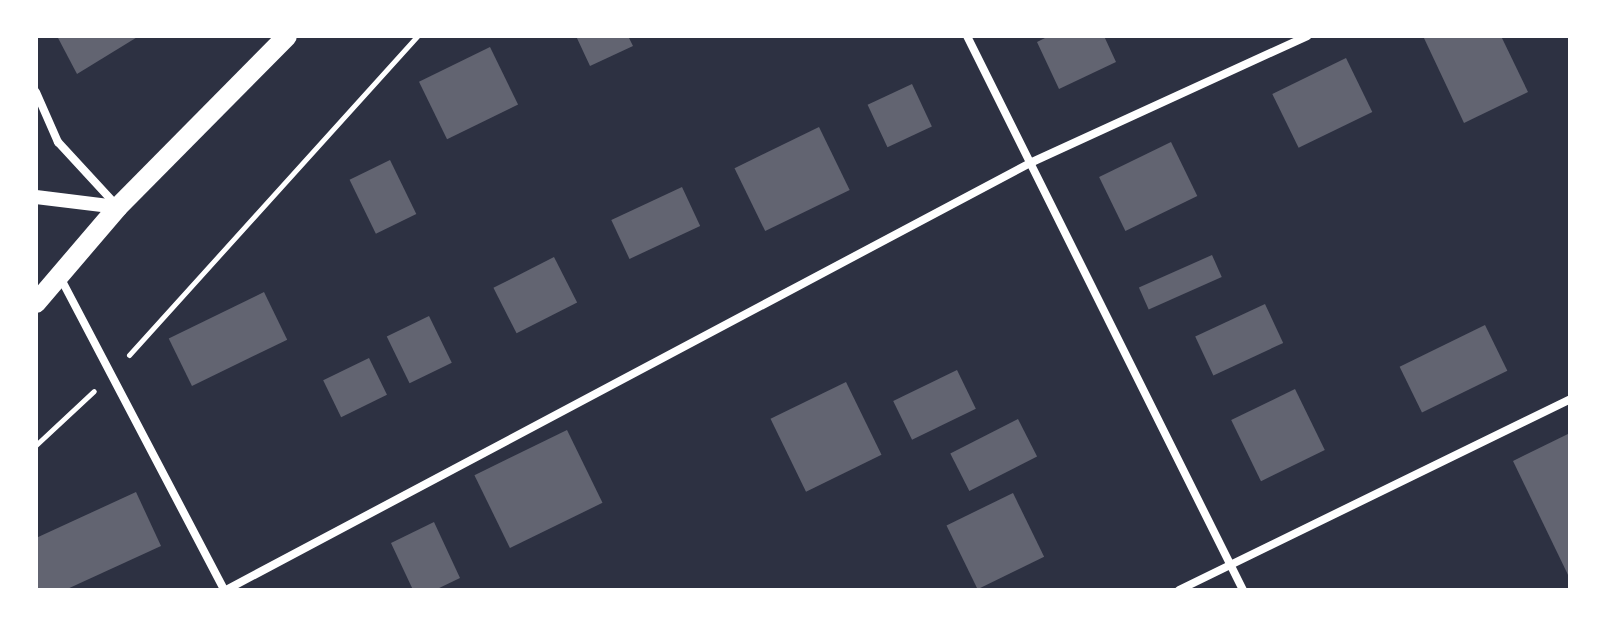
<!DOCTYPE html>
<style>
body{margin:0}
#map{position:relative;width:1606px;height:626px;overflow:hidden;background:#2d3142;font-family:Lato,sans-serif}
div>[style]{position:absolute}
.building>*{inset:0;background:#626471;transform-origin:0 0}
.path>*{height:5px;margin:-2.5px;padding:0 2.5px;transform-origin:2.5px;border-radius:2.5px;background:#fff}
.minor>*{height:8px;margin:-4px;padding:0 4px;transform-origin:4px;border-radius:4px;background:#fff}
.tertiary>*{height:14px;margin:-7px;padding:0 7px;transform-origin:7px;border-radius:7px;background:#fff}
.primary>*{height:20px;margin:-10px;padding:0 10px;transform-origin:10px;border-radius:10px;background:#fff}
span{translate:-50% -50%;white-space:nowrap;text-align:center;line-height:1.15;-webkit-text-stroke:7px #fff;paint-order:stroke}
.frame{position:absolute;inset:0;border:38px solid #fff;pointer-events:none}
</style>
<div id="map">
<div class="building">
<i style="clip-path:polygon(57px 36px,139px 36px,77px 74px)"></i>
<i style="clip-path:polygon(576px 36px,628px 36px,633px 46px,590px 66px)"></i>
<i style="clip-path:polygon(1049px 36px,1104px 36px,1116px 62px,1059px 89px,1037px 42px)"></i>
<i style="clip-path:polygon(1423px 36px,1501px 36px,1528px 92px,1464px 123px)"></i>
<i style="left:490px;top:47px;width:64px;height:79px;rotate:64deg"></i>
<i style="left:1346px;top:58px;width:60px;height:82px;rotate:64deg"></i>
<i style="left:912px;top:84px;width:47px;height:49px;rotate:65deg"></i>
<i style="left:819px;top:127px;width:70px;height:94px;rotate:64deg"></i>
<i style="left:1171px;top:142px;width:60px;height:80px;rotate:64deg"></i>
<i style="left:390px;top:160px;width:60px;height:45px;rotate:64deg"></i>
<i style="left:682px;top:187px;width:43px;height:78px;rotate:65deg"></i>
<i style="left:1212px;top:255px;width:24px;height:80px;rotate:66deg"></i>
<i style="left:554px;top:257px;width:51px;height:68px;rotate:63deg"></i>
<i style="left:264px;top:292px;width:53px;height:106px;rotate:64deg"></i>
<i style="left:1265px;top:304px;width:43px;height:77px;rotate:65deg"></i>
<i style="left:429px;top:316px;width:52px;height:47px;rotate:64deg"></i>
<i style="left:1485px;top:325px;width:51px;height:95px;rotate:64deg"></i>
<i style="left:369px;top:358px;width:41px;height:51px;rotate:64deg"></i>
<i style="left:957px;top:370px;width:43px;height:71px;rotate:64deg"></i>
<i style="left:846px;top:382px;width:81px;height:84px;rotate:64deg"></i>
<i style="left:1295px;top:389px;width:68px;height:71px;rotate:64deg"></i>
<i style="left:1018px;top:419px;width:42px;height:76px;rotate:63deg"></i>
<i style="left:567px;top:430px;width:81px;height:103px;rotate:64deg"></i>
<i style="clip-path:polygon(1570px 433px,1570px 579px,1513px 461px)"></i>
<i style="clip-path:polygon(136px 492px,161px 546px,65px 590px,36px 590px,36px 538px)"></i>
<i style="left:1013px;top:493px;width:71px;height:74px;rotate:64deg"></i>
<i style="clip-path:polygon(434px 522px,460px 578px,435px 590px,413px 590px,391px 543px)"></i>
</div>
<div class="path">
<i style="left:129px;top:355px;width:430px;rotate:-47.9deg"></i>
<i style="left:36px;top:445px;width:79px;rotate:-43deg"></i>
</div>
<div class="minor">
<i style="left:967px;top:36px;width:619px;rotate:63.52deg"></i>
<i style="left:36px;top:92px;width:55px;rotate:66.3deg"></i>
<i style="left:58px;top:142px;width:87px;rotate:47.3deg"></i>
<i style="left:60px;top:277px;width:353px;rotate:62.3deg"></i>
<i style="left:226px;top:590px;width:910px;rotate:-27.97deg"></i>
<i style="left:1030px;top:163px;width:305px;rotate:-24.6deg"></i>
<i style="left:1179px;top:590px;width:435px;rotate:-26deg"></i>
</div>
<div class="tertiary">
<i style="left:36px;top:197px;width:83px;rotate:7deg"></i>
</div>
<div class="primary">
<i style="left:36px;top:303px;width:126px;rotate:-49.5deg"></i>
<i style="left:118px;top:207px;width:240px;rotate:-45.3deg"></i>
</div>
<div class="frame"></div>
</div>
